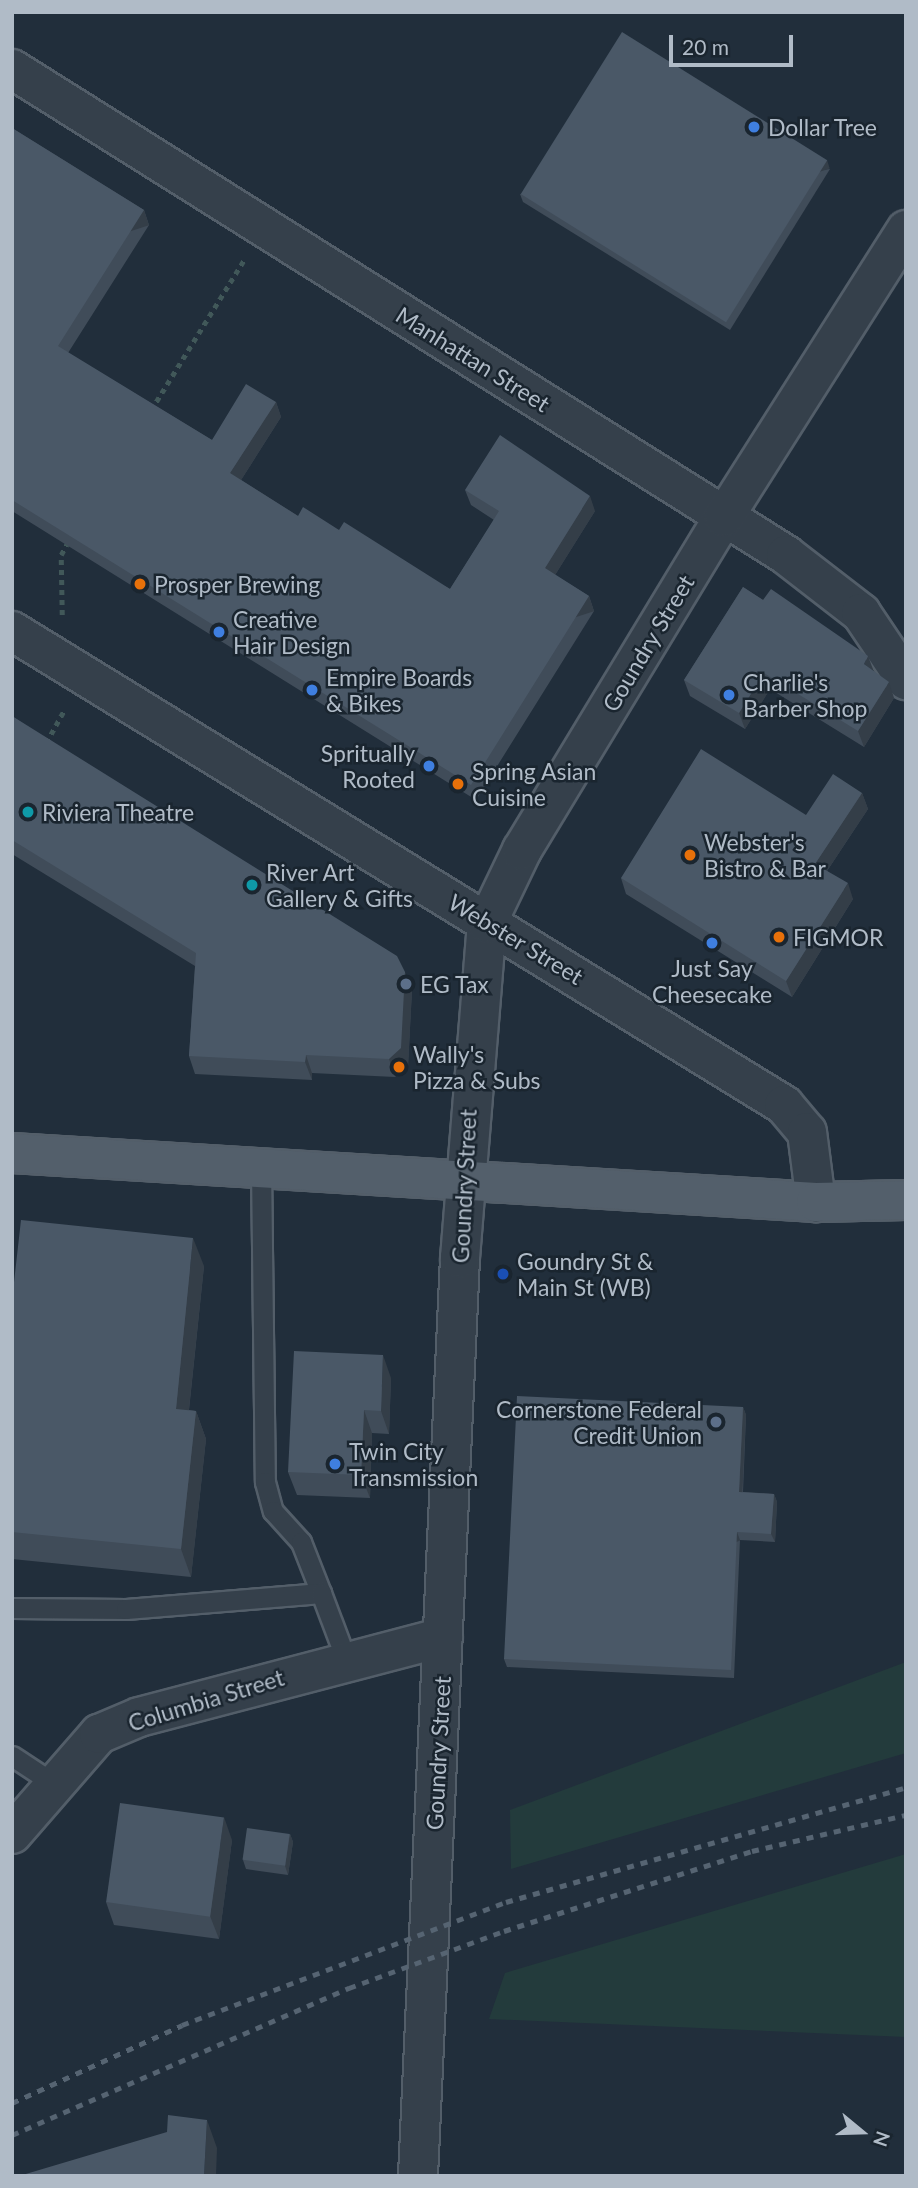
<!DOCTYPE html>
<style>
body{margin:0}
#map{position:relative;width:918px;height:2188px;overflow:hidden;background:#212e3b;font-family:Lato,sans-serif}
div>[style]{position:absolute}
.green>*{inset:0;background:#233b3c}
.path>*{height:4.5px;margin-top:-2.25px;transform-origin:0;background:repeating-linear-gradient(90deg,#415859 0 5px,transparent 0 10px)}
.roads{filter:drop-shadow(2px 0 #535e69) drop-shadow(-2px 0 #535e69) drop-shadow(0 2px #535e69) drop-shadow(0 -2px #535e69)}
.service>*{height:19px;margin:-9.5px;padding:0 9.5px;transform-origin:9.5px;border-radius:9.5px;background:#35404b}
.minor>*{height:38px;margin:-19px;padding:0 19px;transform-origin:19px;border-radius:19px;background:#35404b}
.tertiary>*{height:38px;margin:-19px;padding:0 19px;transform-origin:19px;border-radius:19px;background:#35404b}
.primary>*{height:38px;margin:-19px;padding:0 19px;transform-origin:19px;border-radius:19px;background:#535f6b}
.rail>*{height:5px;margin-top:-2.5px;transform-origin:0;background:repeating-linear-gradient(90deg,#566472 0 7px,transparent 0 14px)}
.wall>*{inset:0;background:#404c59}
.shaded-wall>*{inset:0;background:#343e48;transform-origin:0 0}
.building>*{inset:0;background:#4a5867;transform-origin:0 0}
.dots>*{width:19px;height:19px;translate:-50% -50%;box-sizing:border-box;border:4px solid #1a252f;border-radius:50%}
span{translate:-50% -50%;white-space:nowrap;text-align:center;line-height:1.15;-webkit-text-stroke:5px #1a252f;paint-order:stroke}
.poi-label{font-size:23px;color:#b0bbc7}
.left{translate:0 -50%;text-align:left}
.right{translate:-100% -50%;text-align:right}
.street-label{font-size:23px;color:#b0bbc7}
.frame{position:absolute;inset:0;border:14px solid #b0bbc7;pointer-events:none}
.north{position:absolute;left:827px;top:2097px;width:70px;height:70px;-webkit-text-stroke:5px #1a252f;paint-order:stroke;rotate:109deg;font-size:19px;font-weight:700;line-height:28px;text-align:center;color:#b0bbc7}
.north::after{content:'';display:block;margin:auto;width:24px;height:32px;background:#b0bbc7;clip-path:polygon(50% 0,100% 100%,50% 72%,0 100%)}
.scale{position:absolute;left:669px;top:35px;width:124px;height:32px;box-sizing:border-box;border:4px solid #b0bbc7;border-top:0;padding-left:9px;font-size:21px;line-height:24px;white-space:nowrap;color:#b0bbc7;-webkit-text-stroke:5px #1a252f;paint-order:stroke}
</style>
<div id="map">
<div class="green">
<i style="clip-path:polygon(906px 1662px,906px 1753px,511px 1869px,510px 1810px)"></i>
<i style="clip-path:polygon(906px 1854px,906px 2037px,489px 2019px,505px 1973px)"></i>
</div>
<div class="path">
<i style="left:151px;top:410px;width:176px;rotate:-58.2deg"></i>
<i style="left:62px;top:615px;width:60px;rotate:-91deg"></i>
<i style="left:61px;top:555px;width:15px;rotate:-62deg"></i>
<i style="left:46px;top:743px;width:37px;rotate:-61deg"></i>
</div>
<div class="roads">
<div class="service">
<i style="left:261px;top:1166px;width:316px;rotate:89.3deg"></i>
<i style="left:265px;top:1482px;width:30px;rotate:75deg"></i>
<i style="left:273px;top:1511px;width:42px;rotate:47.9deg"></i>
<i style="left:301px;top:1542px;width:55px;rotate:68.6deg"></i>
<i style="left:12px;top:1608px;width:114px;rotate:0.5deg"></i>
<i style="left:126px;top:1609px;width:196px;rotate:-4.7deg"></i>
<i style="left:321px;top:1593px;width:71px;rotate:69.3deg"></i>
<i style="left:12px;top:1756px;width:49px;rotate:33.4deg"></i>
</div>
<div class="minor">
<i style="left:12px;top:69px;width:914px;rotate:32.12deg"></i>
<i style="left:786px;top:555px;width:95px;rotate:37.7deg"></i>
<i style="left:861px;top:613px;width:81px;rotate:56.1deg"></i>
<i style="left:12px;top:1834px;width:133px;rotate:-49deg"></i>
<i style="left:99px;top:1734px;width:43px;rotate:-23deg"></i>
<i style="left:139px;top:1717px;width:314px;rotate:-14.7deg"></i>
</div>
<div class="tertiary">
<i style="left:12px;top:631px;width:906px;rotate:31.55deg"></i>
<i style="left:784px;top:1105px;width:35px;rotate:50deg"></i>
<i style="left:807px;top:1132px;width:71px;rotate:82.7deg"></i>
<i style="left:418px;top:2176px;width:919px;rotate:-87.38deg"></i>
<i style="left:460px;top:1258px;width:336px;rotate:-85.4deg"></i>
<i style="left:487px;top:923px;width:81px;rotate:-64.4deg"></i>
<i style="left:522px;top:850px;width:389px;rotate:-58.8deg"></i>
<i style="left:724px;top:517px;width:340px;rotate:-57.6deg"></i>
</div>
<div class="primary">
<i style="left:12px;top:1153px;width:805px;rotate:3.49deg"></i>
<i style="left:816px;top:1202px;width:90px;rotate:-1.3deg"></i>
</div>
</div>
<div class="rail">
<i style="left:12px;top:2103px;width:187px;rotate:-24.6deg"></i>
<i style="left:182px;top:2025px;width:347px;rotate:-20.8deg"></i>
<i style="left:506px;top:1902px;width:416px;rotate:-16deg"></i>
<i style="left:12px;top:2135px;width:368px;rotate:-23.6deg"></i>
<i style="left:349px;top:1988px;width:165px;rotate:-20.2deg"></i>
<i style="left:504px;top:1931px;width:261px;rotate:-17.9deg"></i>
<i style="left:752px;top:1851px;width:158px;rotate:-13.2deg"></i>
</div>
<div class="wall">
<i style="clip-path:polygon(12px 128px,144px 210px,149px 225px,68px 353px,212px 440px,276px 402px,281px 417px,241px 480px,298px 516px,339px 530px,450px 589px,494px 520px,471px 505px,465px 490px,595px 511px,555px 575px,589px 596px,594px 611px,476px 800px,12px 511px)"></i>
<i style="clip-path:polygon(830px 169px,730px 330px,523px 202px,520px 194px)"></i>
<i style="clip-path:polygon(743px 587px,874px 672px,894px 698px,864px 747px,770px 689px,745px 729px,690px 696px,684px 680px)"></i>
<i style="clip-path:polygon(12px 716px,412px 990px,408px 1066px,395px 1077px,312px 1073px,312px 1080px,195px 1074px,189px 1056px,195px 966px,12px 854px)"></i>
<i style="clip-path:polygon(862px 793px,868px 809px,827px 871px,853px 899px,792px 997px,626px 894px,621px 878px,806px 815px)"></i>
<i style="clip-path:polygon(204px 1266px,189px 1410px,196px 1411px,206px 1439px,191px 1577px,12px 1559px,12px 1300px)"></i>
<i style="clip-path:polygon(391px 1378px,389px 1434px,372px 1433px,370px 1498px,297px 1495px,288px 1472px)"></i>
<i style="clip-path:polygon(743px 1407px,746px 1415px,743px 1492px,774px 1494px,777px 1502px,775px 1542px,740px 1540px,734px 1678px,507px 1667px,504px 1659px)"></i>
<i style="clip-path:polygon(290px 1834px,293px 1842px,288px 1875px,246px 1869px,243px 1860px)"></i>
<i style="clip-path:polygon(232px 1840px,219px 1939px,114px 1925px,106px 1902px)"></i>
</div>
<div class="shaded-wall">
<i style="left:827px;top:160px;width:9px;height:190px;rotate:72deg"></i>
<i style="left:144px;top:210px;width:16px;height:161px;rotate:72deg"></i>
<i style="clip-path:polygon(276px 402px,281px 417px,236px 488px,230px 473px)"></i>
<i style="clip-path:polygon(590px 496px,595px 511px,550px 583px,545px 568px)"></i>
<i style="left:589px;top:596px;width:16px;height:223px;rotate:72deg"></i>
<i style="clip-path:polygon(868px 656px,874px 672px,864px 664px)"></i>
<i style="clip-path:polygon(764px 673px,770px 689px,745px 729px,739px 713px)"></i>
<i style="clip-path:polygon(889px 682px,894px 698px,864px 747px,858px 731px)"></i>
<i style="clip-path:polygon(862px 793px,868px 809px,821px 880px,815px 864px)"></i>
<i style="clip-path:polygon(848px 883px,853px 899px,792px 997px,786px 981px)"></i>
<i style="clip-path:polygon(405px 972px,412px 990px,408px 1066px,395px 1077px,389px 1059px)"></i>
<i style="clip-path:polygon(306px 1055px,312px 1073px,312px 1080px,305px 1062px)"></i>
<i style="clip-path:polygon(193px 1238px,204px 1266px,186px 1437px,176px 1409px)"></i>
<i style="clip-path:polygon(383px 1355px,391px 1378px,389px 1434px,381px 1411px)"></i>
<i style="clip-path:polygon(743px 1407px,746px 1415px,742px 1500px,739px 1492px)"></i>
<i style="clip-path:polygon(364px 1410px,372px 1433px,370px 1498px,361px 1475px)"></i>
<i style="clip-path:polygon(196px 1411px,206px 1439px,191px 1577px,181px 1549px)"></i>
<i style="clip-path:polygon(774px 1494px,777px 1502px,775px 1542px,771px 1534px)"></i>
<i style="left:737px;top:1532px;width:9px;height:138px;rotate:69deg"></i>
<i style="clip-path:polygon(224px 1817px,232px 1840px,219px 1939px,210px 1916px)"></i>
<i style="clip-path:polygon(290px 1834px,293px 1842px,288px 1875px,285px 1866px)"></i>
<i style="clip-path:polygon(207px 2120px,217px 2148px,216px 2176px,204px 2176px)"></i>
</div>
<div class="building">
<i style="left:622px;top:32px;width:242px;height:191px;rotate:32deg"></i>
<i style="clip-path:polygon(12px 128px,144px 210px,58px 346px,212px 440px,246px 384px,276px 402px,230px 473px,298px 516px,303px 507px,339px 530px,344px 522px,450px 589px,499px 511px,465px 490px,500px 435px,590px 496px,545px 568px,589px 596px,471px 785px,12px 500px)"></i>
<i style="clip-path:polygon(743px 587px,763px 600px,771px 589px,868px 656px,864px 664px,889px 682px,858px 731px,764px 673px,739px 713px,684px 680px)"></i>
<i style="clip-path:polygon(12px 716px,397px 956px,405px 972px,401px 1048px,389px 1059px,306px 1055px,305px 1062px,189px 1056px,196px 953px,12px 840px)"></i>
<i style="clip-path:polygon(701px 749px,806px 815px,833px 774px,862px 793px,815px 864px,848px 883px,786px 981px,621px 878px)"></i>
<i style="clip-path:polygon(21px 1220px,193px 1238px,176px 1409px,196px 1411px,181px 1549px,12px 1532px,12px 1300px)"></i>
<i style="clip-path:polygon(294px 1351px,383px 1355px,381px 1411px,364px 1410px,361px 1475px,288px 1472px)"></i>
<i style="clip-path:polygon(517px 1396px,743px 1407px,739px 1492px,774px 1494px,771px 1534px,737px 1532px,731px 1670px,504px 1659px)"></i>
<i style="left:120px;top:1803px;width:105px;height:100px;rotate:8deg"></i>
<i style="left:247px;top:1828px;width:43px;height:32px;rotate:8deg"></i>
<i style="clip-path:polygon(168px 2115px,207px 2120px,204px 2176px,19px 2176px,167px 2132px)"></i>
</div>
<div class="dots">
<i style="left:754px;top:127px;background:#3f7fe0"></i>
<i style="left:140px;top:584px;background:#e8710a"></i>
<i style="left:219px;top:632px;background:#3f7fe0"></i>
<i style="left:312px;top:690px;background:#3f7fe0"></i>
<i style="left:729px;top:695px;background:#3f7fe0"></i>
<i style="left:429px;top:766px;background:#3f7fe0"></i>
<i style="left:458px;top:784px;background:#e8710a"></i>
<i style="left:28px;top:812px;background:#0f9aa8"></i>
<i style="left:690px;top:855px;background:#e8710a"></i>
<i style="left:252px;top:885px;background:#0f9aa8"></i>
<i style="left:779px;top:937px;background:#e8710a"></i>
<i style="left:712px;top:943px;background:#3f7fe0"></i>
<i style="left:406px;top:984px;background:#5c6f8a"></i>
<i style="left:399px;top:1067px;background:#e8710a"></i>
<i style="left:503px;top:1274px;background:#1a4fb4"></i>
<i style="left:716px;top:1422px;background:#5c6f8a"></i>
<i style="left:335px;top:1464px;background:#3f7fe0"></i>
</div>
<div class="poi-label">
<span class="left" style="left:768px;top:127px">Dollar Tree</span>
<span class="left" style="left:154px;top:584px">Prosper Brewing</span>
<span class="left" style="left:233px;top:632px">Creative<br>Hair Design</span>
<span class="left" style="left:326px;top:690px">Empire Boards<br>&amp; Bikes</span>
<span class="left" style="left:743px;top:695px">Charlie's<br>Barber Shop</span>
<span class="right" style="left:415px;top:766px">Spritually<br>Rooted</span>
<span class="left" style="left:472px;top:784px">Spring Asian<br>Cuisine</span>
<span class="left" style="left:42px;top:812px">Riviera Theatre</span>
<span class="left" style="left:704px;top:855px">Webster's<br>Bistro &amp; Bar</span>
<span class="left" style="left:266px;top:885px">River Art<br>Gallery &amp; Gifts</span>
<span class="left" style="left:793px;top:937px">FIGMOR</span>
<span style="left:712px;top:981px">Just Say<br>Cheesecake</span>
<span class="left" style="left:420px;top:984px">EG Tax</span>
<span class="left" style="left:413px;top:1067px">Wally's<br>Pizza &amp; Subs</span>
<span class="left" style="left:517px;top:1274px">Goundry St &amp;<br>Main St (WB)</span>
<span class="right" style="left:702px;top:1422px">Cornerstone Federal<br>Credit Union</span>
<span class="left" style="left:349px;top:1464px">Twin City<br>Transmission</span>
</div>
<div class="street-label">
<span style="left:473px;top:359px;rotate:32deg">Manhattan Street</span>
<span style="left:648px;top:643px;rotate:-59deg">Goundry Street</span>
<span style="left:516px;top:939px;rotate:31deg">Webster Street</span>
<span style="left:464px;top:1186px;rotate:-87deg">Goundry Street</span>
<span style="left:206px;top:1700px;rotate:-17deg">Columbia Street</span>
<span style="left:438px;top:1753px;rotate:-87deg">Goundry Street</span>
</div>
<div class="frame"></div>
<div class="north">N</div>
<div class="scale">20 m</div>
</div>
